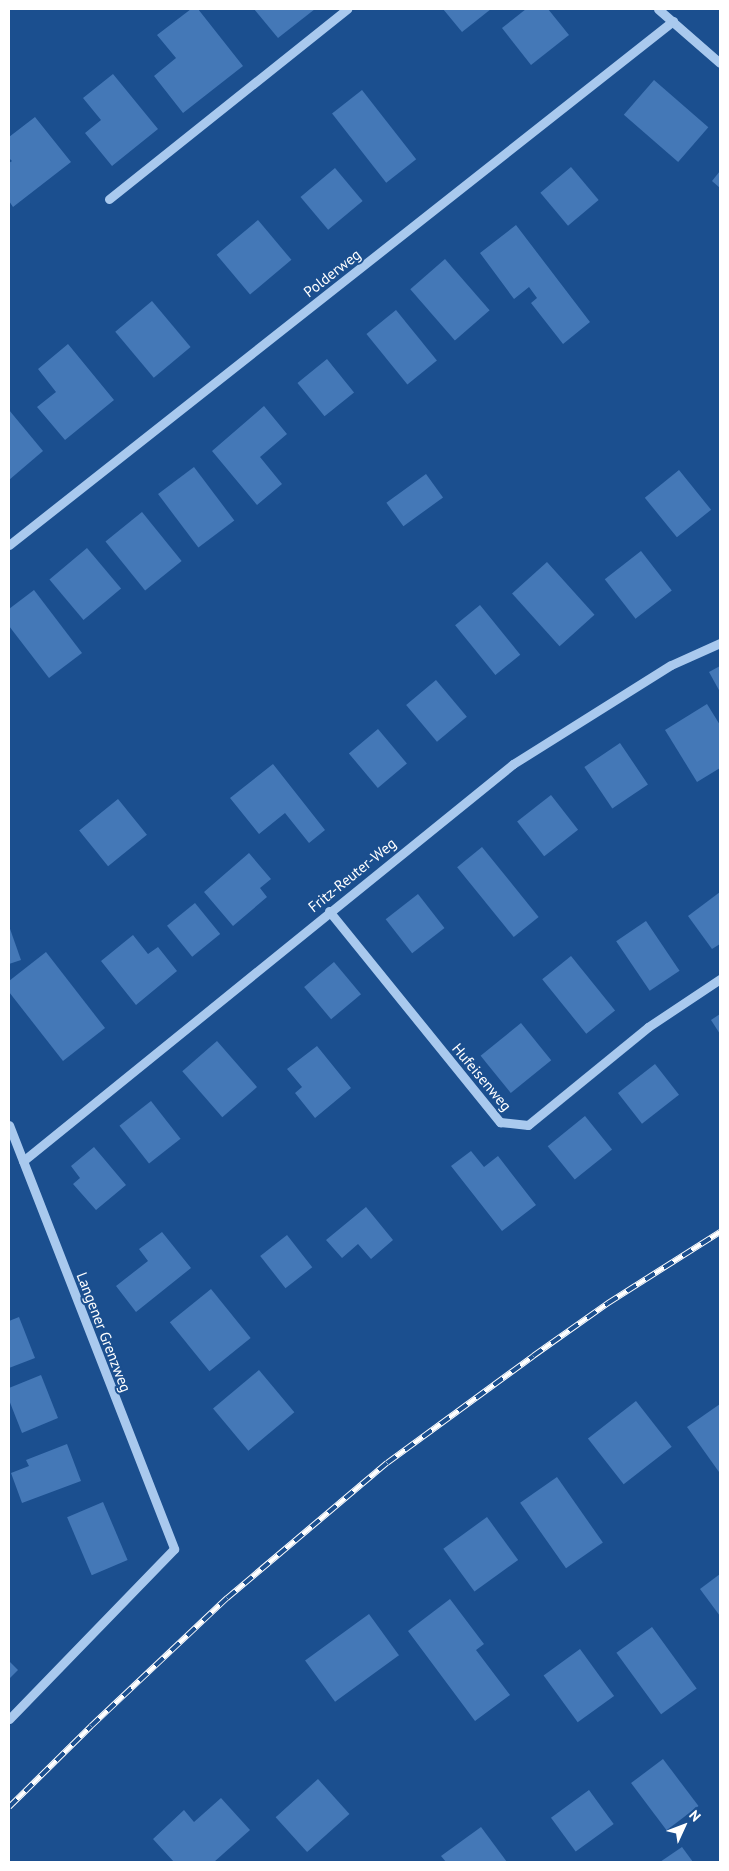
<!DOCTYPE html>
<style>
body{margin:0}
#map{position:relative;width:729px;height:1871px;overflow:hidden;background:#1b4f8f;font-family:"PT Sans",sans-serif}
div>[style]{position:absolute}
.building>*{inset:0;background:#4478b7;transform-origin:0 0}
.minor>*{height:9px;margin:-4.5px;padding:0 4.5px;transform-origin:4.5px;border-radius:4.5px;background:#a9c9ee}
.rail>*{height:5.5px;margin-top:-2.75px;transform-origin:0;background:repeating-linear-gradient(90deg,#1b4f8f 0 11px,#fff 0 22px);box-sizing:border-box;border-block:1px solid #fff}
span{translate:-50% -50%;white-space:nowrap;text-align:center;line-height:1.15;-webkit-text-stroke:4px #1b4f8f;paint-order:stroke}
.street-label{font-size:15px;color:#fff}
.frame{position:absolute;inset:0;border:10px solid #fff;pointer-events:none}
.north{position:absolute;left:659px;top:1801px;width:50px;height:50px;-webkit-text-stroke:4px #1b4f8f;paint-order:stroke;rotate:47deg;font-size:14px;font-weight:700;line-height:20px;text-align:center;color:#fff}
.north::after{content:'';display:block;margin:auto;width:18px;height:22px;background:#fff;clip-path:polygon(50% 0,100% 100%,50% 72%,0 100%)}
</style>
<div id="map">
<div class="building">
<i style="clip-path:polygon(191px 9px,198px 9px,243px 66px,183px 113px,154px 76px,176px 58px,157px 35px)"></i>
<i style="clip-path:polygon(254px 9px,315px 9px,278px 38px)"></i>
<i style="clip-path:polygon(443px 9px,491px 9px,462px 32px)"></i>
<i style="clip-path:polygon(526px 9px,548px 9px,569px 35px,531px 65px,502px 28px)"></i>
<i style="clip-path:polygon(113px 74px,158px 129px,112px 166px,85px 133px,101px 120px,83px 98px)"></i>
<i style="left:654px;top:80px;width:72px;height:46px;rotate:41deg"></i>
<i style="left:362px;top:90px;width:88px;height:38px;rotate:52deg"></i>
<i style="clip-path:polygon(35px 117px,71px 162px,13px 207px,9px 201px,9px 163px,12px 161px,9px 158px,9px 137px)"></i>
<i style="left:571px;top:167px;width:43px;height:40px;rotate:50deg"></i>
<i style="left:335px;top:168px;width:43px;height:45px;rotate:50deg"></i>
<i style="clip-path:polygon(720px 171px,720px 188px,712px 181px)"></i>
<i style="left:258px;top:220px;width:52px;height:54px;rotate:50deg"></i>
<i style="clip-path:polygon(516px 225px,590px 322px,563px 344px,531px 303px,537px 298px,529px 287px,514px 299px,480px 253px)"></i>
<i style="left:445px;top:259px;width:68px;height:46px;rotate:49deg"></i>
<i style="left:152px;top:301px;width:60px;height:48px;rotate:50deg"></i>
<i style="left:396px;top:310px;width:65px;height:38px;rotate:51deg"></i>
<i style="clip-path:polygon(68px 344px,114px 400px,65px 440px,37px 407px,56px 392px,38px 369px)"></i>
<i style="left:327px;top:359px;width:43px;height:38px;rotate:51deg"></i>
<i style="clip-path:polygon(264px 406px,287px 434px,260px 457px,282px 484px,257px 505px,212px 451px)"></i>
<i style="clip-path:polygon(9px 410px,43px 451px,9px 480px)"></i>
<i style="left:194px;top:467px;width:67px;height:45px;rotate:53deg"></i>
<i style="left:679px;top:470px;width:51px;height:44px;rotate:51deg"></i>
<i style="left:426px;top:474px;width:29px;height:49px;rotate:54deg"></i>
<i style="left:142px;top:512px;width:63px;height:47px;rotate:51deg"></i>
<i style="left:87px;top:548px;width:53px;height:49px;rotate:50deg"></i>
<i style="left:641px;top:551px;width:50px;height:46px;rotate:52deg"></i>
<i style="left:547px;top:562px;width:71px;height:47px;rotate:48deg"></i>
<i style="clip-path:polygon(34px 590px,82px 653px,49px 678px,9px 626px,9px 609px)"></i>
<i style="left:480px;top:605px;width:64px;height:32px;rotate:51deg"></i>
<i style="clip-path:polygon(720px 666px,720px 692px,709px 672px)"></i>
<i style="left:436px;top:680px;width:48px;height:39px;rotate:50deg"></i>
<i style="clip-path:polygon(707px 704px,720px 725px,720px 768px,697px 782px,665px 730px)"></i>
<i style="left:378px;top:729px;width:45px;height:38px;rotate:50deg"></i>
<i style="left:620px;top:743px;width:50px;height:43px;rotate:56deg"></i>
<i style="clip-path:polygon(273px 764px,325px 830px,309px 843px,285px 813px,259px 834px,230px 798px)"></i>
<i style="left:551px;top:795px;width:44px;height:43px;rotate:52deg"></i>
<i style="left:118px;top:799px;width:46px;height:50px;rotate:51deg"></i>
<i style="left:482px;top:847px;width:90px;height:32px;rotate:51deg"></i>
<i style="clip-path:polygon(249px 853px,271px 879px,260px 888px,267px 897px,233px 926px,204px 892px)"></i>
<i style="clip-path:polygon(720px 892px,720px 944px,712px 949px,688px 916px)"></i>
<i style="left:418px;top:894px;width:43px;height:41px;rotate:52deg"></i>
<i style="left:195px;top:903px;width:40px;height:36px;rotate:51deg"></i>
<i style="left:646px;top:921px;width:60px;height:36px;rotate:56deg"></i>
<i style="clip-path:polygon(9px 926px,21px 960px,9px 964px)"></i>
<i style="clip-path:polygon(133px 935px,148px 954px,158px 947px,177px 971px,136px 1005px,101px 961px)"></i>
<i style="clip-path:polygon(46px 952px,105px 1028px,63px 1061px,9px 992px,9px 981px)"></i>
<i style="left:571px;top:956px;width:70px;height:37px;rotate:51deg"></i>
<i style="left:334px;top:962px;width:42px;height:39px;rotate:50deg"></i>
<i style="clip-path:polygon(720px 1014px,720px 1034px,711px 1020px)"></i>
<i style="left:521px;top:1023px;width:48px;height:52px;rotate:51deg"></i>
<i style="left:217px;top:1041px;width:61px;height:46px;rotate:49deg"></i>
<i style="clip-path:polygon(317px 1046px,351px 1088px,315px 1118px,295px 1093px,302px 1087px,287px 1069px)"></i>
<i style="left:655px;top:1064px;width:39px;height:47px;rotate:52deg"></i>
<i style="left:151px;top:1101px;width:48px;height:40px;rotate:52deg"></i>
<i style="left:585px;top:1116px;width:43px;height:48px;rotate:51deg"></i>
<i style="clip-path:polygon(94px 1147px,126px 1185px,96px 1210px,73px 1184px,80px 1178px,71px 1166px)"></i>
<i style="clip-path:polygon(471px 1151px,484px 1167px,498px 1156px,536px 1205px,502px 1231px,451px 1166px)"></i>
<i style="clip-path:polygon(366px 1207px,393px 1240px,371px 1259px,358px 1244px,342px 1258px,326px 1240px)"></i>
<i style="clip-path:polygon(162px 1232px,191px 1268px,136px 1312px,116px 1286px,148px 1261px,139px 1249px)"></i>
<i style="left:287px;top:1235px;width:41px;height:34px;rotate:52deg"></i>
<i style="left:211px;top:1289px;width:63px;height:53px;rotate:51deg"></i>
<i style="clip-path:polygon(19px 1317px,35px 1358px,9px 1368px,9px 1321px)"></i>
<i style="left:259px;top:1370px;width:55px;height:60px;rotate:50deg"></i>
<i style="clip-path:polygon(41px 1375px,58px 1418px,22px 1433px,9px 1400px,9px 1388px)"></i>
<i style="left:636px;top:1401px;width:58px;height:61px;rotate:52deg"></i>
<i style="clip-path:polygon(720px 1404px,720px 1470px,719px 1472px,687px 1427px)"></i>
<i style="clip-path:polygon(67px 1444px,81px 1481px,22px 1503px,11px 1473px,29px 1466px,26px 1460px)"></i>
<i style="left:557px;top:1477px;width:80px;height:45px;rotate:55deg"></i>
<i style="left:103px;top:1502px;width:63px;height:39px;rotate:67deg"></i>
<i style="left:487px;top:1517px;width:53px;height:54px;rotate:54deg"></i>
<i style="clip-path:polygon(720px 1574px,720px 1616px,700px 1589px)"></i>
<i style="clip-path:polygon(450px 1599px,484px 1644px,476px 1650px,510px 1695px,475px 1721px,408px 1631px)"></i>
<i style="left:369px;top:1614px;width:51px;height:79px;rotate:54deg"></i>
<i style="left:652px;top:1627px;width:76px;height:44px;rotate:54deg"></i>
<i style="left:580px;top:1649px;width:58px;height:45px;rotate:54deg"></i>
<i style="clip-path:polygon(9px 1661px,18px 1670px,9px 1679px)"></i>
<i style="left:663px;top:1759px;width:59px;height:40px;rotate:53deg"></i>
<i style="left:318px;top:1779px;width:47px;height:57px;rotate:48deg"></i>
<i style="left:589px;top:1790px;width:42px;height:47px;rotate:54deg"></i>
<i style="clip-path:polygon(221px 1798px,250px 1830px,214px 1862px,174px 1862px,153px 1839px,184px 1810px,194px 1822px)"></i>
<i style="clip-path:polygon(481px 1827px,507px 1862px,446px 1862px,441px 1856px)"></i>
<i style="clip-path:polygon(682px 1847px,693px 1862px,660px 1862px)"></i>
</div>
<div class="minor">
<i style="left:658px;top:9px;width:82px;rotate:41.1deg"></i>
<i style="left:109px;top:199px;width:305px;rotate:-38.6deg"></i>
<i style="left:9px;top:545px;width:846px;rotate:-38.28deg"></i>
<i style="left:329px;top:911px;width:272px;rotate:51deg"></i>
<i style="left:500px;top:1122px;width:28px;rotate:6deg"></i>
<i style="left:528px;top:1125px;width:155px;rotate:-39.2deg"></i>
<i style="left:648px;top:1027px;width:87px;rotate:-33.7deg"></i>
<i style="left:9px;top:1125px;width:455px;rotate:68.7deg"></i>
<i style="left:174px;top:1549px;width:237px;rotate:134.1deg"></i>
<i style="left:23px;top:1161px;width:631px;rotate:-39.01deg"></i>
<i style="left:513px;top:764px;width:186px;rotate:-32.1deg"></i>
<i style="left:671px;top:665px;width:54px;rotate:-24.2deg"></i>
</div>
<div class="rail">
<i style="left:9px;top:1807px;width:115px;rotate:-44.6deg"></i>
<i style="left:91px;top:1726px;width:187px;rotate:-43.3deg"></i>
<i style="left:227px;top:1598px;width:209px;rotate:-40.2deg"></i>
<i style="left:387px;top:1463px;width:181px;rotate:-36.2deg"></i>
<i style="left:533px;top:1356px;width:92px;rotate:-35.2deg"></i>
<i style="left:608px;top:1303px;width:133px;rotate:-32.4deg"></i>
</div>
<div class="street-label">
<span style="left:332px;top:273px;rotate:-38deg">Polderweg</span>
<span style="left:352px;top:875px;rotate:-39deg">Fritz-Reuter-Weg</span>
<span style="left:482px;top:1077px;rotate:50deg">Hufeisenweg</span>
<span style="left:104px;top:1332px;rotate:69deg">Langener Grenzweg</span>
</div>
<div class="frame"></div>
<div class="north">N</div>
</div>
